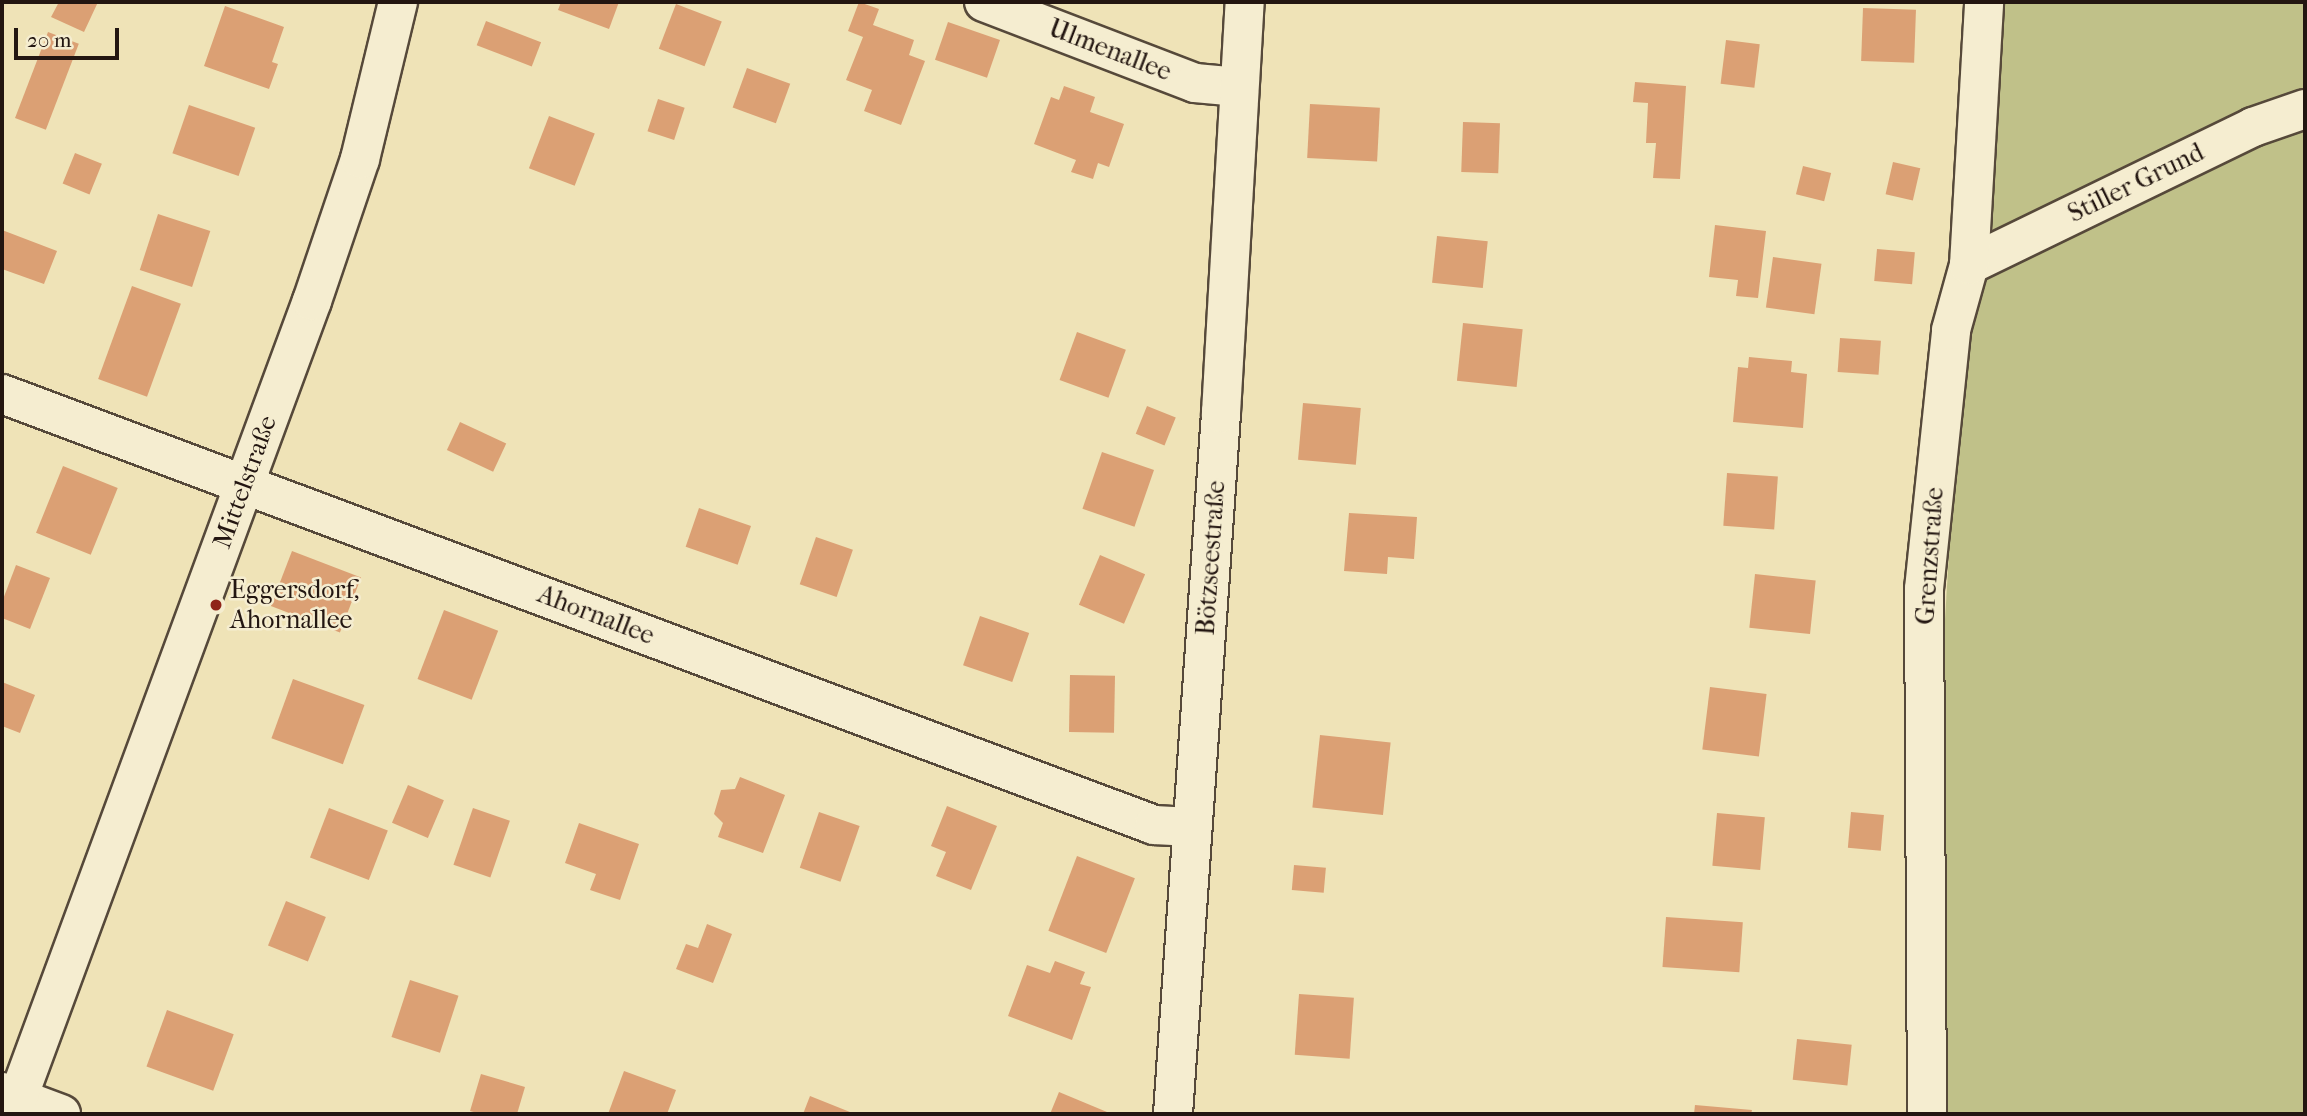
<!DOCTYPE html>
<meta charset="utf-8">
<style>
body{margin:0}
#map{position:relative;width:2307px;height:1116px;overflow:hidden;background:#efe3b7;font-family:"IM FELL French Canon",serif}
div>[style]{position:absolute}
.green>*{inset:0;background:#c0c189}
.building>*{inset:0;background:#dba074;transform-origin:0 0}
.roads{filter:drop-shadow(2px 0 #56493a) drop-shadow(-2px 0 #56493a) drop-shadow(0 2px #56493a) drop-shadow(0 -2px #56493a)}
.minor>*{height:38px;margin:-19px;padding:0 19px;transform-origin:19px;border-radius:19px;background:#f5edd0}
.dots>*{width:19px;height:19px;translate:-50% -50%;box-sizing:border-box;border:4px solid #f5edd0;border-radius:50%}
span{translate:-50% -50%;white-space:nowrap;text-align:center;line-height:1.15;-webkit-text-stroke:5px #f5edd0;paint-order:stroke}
.street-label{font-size:26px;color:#231611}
.poi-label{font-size:26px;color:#231611}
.left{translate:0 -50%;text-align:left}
.frame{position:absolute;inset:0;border:4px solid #231611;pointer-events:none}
.scale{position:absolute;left:14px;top:28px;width:105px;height:32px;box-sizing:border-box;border:4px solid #231611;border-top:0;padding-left:9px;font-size:21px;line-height:24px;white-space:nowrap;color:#231611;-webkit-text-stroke:5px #f5edd0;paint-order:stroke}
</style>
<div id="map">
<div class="green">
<i style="clip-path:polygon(2001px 2px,2305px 2px,2305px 1114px,1944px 1114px,1943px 652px,1955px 455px)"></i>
</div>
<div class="building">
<i style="clip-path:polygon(59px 2px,98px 2px,84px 32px,51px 17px)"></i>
<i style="clip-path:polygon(561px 2px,619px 2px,609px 29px,558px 10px)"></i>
<i style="clip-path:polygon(859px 2px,879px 9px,873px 25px,914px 40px,909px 55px,925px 61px,901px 125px,864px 111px,872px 90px,846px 80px,863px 37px,848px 31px)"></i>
<i style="left:676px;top:4px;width:49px;height:48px;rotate:21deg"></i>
<i style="clip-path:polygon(225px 6px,284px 27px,272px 62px,278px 64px,269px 89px,204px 66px)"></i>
<i style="left:1863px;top:8px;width:53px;height:53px;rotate:2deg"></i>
<i style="left:486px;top:21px;width:59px;height:26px;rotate:21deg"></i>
<i style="left:948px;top:22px;width:55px;height:40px;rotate:19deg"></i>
<i style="left:48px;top:32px;width:33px;height:92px;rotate:21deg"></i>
<i style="left:1726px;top:40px;width:34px;height:44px;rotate:7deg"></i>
<i style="left:747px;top:68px;width:46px;height:42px;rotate:20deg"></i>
<i style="clip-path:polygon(1635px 82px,1686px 86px,1680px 179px,1653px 178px,1656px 143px,1646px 143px,1648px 103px,1633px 102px)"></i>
<i style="clip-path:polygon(1064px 86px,1095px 97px,1090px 112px,1124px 124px,1109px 167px,1098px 163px,1093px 179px,1071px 172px,1076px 160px,1034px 144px,1051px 97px,1059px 100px)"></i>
<i style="left:658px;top:99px;width:28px;height:34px;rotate:18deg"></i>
<i style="left:1310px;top:104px;width:70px;height:54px;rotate:3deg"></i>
<i style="left:189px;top:105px;width:70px;height:51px;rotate:19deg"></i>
<i style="left:549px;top:116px;width:49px;height:56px;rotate:21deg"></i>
<i style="left:1463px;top:122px;width:37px;height:50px;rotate:2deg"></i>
<i style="left:75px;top:153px;width:29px;height:33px;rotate:22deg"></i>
<i style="left:1893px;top:162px;width:28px;height:33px;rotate:13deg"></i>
<i style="left:1803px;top:166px;width:29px;height:29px;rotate:14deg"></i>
<i style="left:158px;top:214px;width:55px;height:59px;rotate:18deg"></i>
<i style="clip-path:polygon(1715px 225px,1766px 231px,1758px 298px,1736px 296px,1738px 280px,1709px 277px)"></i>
<i style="clip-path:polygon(2px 230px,57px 251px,44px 284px,2px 269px)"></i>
<i style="left:1437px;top:236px;width:51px;height:47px;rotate:6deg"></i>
<i style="left:1877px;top:249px;width:38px;height:32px;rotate:5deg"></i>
<i style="left:1773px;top:257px;width:49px;height:51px;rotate:8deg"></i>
<i style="left:132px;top:286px;width:52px;height:99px;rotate:20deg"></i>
<i style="left:1463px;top:323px;width:60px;height:58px;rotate:6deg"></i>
<i style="left:1077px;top:332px;width:52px;height:51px;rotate:20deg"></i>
<i style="left:1840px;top:338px;width:41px;height:34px;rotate:4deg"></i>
<i style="clip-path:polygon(1749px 357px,1792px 361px,1791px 372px,1807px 374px,1803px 428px,1733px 422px,1738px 367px,1748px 368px)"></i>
<i style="left:1303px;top:403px;width:58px;height:57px;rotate:5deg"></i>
<i style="left:1147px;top:406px;width:31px;height:30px;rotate:22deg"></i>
<i style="left:460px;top:422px;width:51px;height:31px;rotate:25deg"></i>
<i style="left:1102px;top:452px;width:55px;height:60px;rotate:19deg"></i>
<i style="left:63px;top:466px;width:59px;height:72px;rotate:22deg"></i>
<i style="left:1727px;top:473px;width:51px;height:53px;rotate:4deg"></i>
<i style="left:699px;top:508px;width:55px;height:41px;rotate:19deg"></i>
<i style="clip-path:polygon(1349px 513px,1417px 517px,1414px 559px,1388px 557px,1387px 574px,1344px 571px)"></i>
<i style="left:816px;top:537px;width:39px;height:50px;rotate:19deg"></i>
<i style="left:292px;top:551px;width:74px;height:59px;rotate:21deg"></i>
<i style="left:1100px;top:555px;width:49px;height:54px;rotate:23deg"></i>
<i style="clip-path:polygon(16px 565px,50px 578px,30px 629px,2px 618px,2px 602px)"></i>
<i style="left:1755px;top:574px;width:61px;height:54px;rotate:6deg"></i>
<i style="left:444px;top:610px;width:58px;height:74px;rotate:21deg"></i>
<i style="left:980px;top:616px;width:52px;height:52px;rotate:19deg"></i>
<i style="left:1070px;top:675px;width:45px;height:57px;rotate:1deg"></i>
<i style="left:293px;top:679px;width:76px;height:63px;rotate:20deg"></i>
<i style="clip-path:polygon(2px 682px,35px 695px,20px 733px,2px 726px)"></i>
<i style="left:1710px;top:687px;width:57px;height:63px;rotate:7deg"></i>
<i style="left:1320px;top:735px;width:71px;height:73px;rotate:6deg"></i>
<i style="clip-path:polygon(740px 777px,785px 795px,763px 853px,718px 837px,723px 823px,714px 814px,721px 790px,735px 789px)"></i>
<i style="left:408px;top:785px;width:39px;height:41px;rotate:23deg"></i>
<i style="clip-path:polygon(947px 806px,997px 826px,971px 890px,936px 876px,946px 852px,931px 846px)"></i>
<i style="left:329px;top:808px;width:63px;height:53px;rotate:21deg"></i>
<i style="left:473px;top:808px;width:39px;height:60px;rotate:19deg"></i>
<i style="left:819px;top:812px;width:43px;height:59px;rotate:19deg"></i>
<i style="left:1851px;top:812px;width:33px;height:36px;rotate:5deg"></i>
<i style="left:1717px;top:813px;width:48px;height:53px;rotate:5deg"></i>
<i style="clip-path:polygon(579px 823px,639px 844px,620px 900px,590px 890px,596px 874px,565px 863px)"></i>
<i style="left:1077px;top:856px;width:62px;height:80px;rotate:21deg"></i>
<i style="left:1294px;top:865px;width:32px;height:25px;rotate:5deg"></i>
<i style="left:286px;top:901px;width:43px;height:48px;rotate:22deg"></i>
<i style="left:1666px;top:917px;width:77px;height:50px;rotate:4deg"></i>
<i style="clip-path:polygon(707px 924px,732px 934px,713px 983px,676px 969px,686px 944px,698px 948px)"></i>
<i style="clip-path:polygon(1055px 961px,1085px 972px,1080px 984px,1091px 987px,1072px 1040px,1008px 1016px,1027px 965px,1050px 973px)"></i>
<i style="left:410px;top:980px;width:51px;height:60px;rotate:18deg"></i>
<i style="left:1299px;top:994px;width:55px;height:61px;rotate:4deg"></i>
<i style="left:167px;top:1010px;width:71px;height:60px;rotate:20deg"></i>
<i style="left:1797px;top:1039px;width:55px;height:41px;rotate:6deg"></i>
<i style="clip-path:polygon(624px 1071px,676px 1090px,667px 1114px,608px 1114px)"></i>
<i style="clip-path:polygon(481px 1074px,525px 1087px,517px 1114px,481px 1114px,470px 1111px)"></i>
<i style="clip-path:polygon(1059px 1092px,1107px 1112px,1106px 1114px,1050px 1114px)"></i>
<i style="clip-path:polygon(810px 1096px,855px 1114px,803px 1114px)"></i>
<i style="clip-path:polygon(1695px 1105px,1752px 1110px,1751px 1114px,1694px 1114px)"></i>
</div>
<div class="roads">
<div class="minor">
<i style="left:984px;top:2px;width:226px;rotate:21deg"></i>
<i style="left:1195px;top:83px;width:44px;rotate:5.2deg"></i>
<i style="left:1969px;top:265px;width:316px;rotate:-25.9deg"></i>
<i style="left:2253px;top:127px;width:55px;rotate:-19.1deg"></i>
<i style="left:2px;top:394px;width:1230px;rotate:20.51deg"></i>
<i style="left:1154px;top:825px;width:38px;rotate:3deg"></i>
<i style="left:2px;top:1092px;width:63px;rotate:20.4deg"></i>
<i style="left:12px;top:1114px;width:867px;rotate:-69.75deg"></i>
<i style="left:312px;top:301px;width:150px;rotate:-71.3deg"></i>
<i style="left:360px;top:159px;width:162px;rotate:-76.4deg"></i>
<i style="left:1173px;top:1114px;width:703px;rotate:-86.08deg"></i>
<i style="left:1221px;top:413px;width:412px;rotate:-86.7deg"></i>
<i style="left:1927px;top:1114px;width:525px;rotate:-90.33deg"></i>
<i style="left:1924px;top:589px;width:260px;rotate:-84deg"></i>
<i style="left:1951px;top:330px;width:67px;rotate:-74.5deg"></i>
<i style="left:1969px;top:265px;width:263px;rotate:-86.7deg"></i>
</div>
</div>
<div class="dots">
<i style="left:216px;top:605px;background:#8f2418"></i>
</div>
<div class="street-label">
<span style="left:1110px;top:50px;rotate:21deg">Ulmenallee</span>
<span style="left:2136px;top:183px;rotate:-26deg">Stiller Grund</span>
<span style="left:245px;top:482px;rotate:-70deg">Mittelstraße</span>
<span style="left:1930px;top:556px;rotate:-86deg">Grenzstraße</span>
<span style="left:1211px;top:558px;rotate:-86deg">Bötzseestraße</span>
<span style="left:596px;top:615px;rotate:21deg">Ahornallee</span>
</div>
<div class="poi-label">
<span class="left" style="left:230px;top:605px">Eggersdorf,<br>Ahornallee</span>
</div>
<div class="frame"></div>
<div class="scale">20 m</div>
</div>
